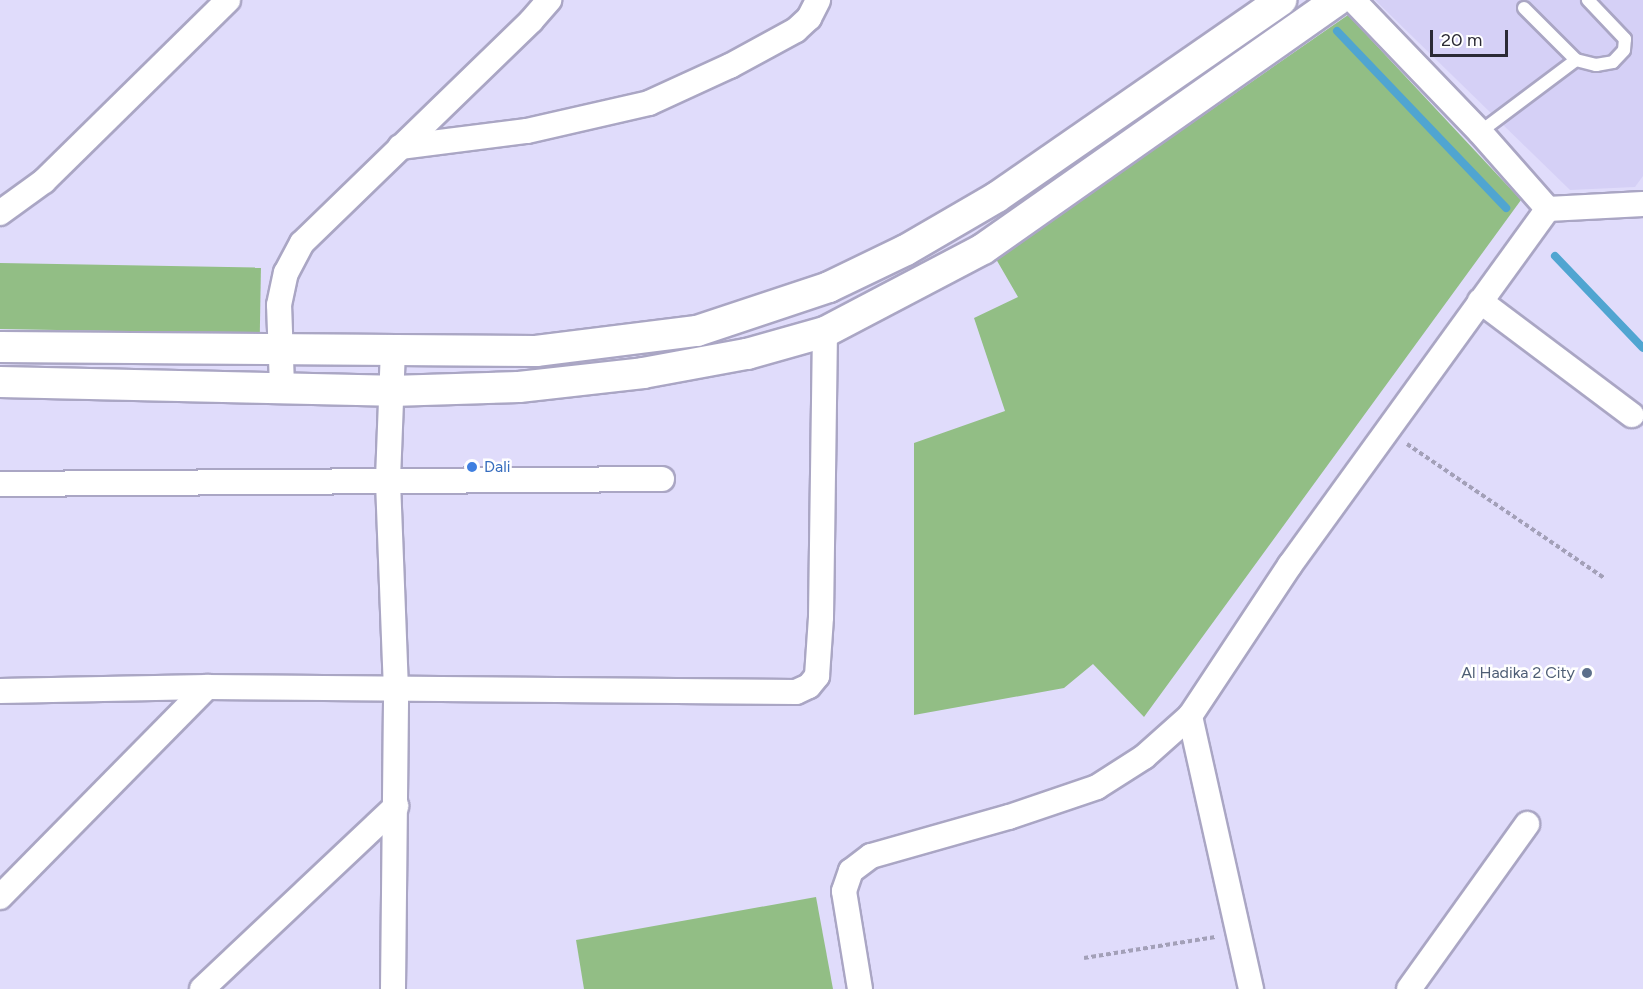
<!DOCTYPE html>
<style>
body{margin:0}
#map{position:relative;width:1643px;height:989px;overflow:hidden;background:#e0dcfb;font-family:Figtree,sans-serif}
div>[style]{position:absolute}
.built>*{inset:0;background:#d5d0f6}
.green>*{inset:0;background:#92be85;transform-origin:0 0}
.stream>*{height:8px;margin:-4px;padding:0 4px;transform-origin:4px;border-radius:4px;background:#50a5d1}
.path>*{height:4px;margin-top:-2px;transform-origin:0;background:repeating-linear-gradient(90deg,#a3a0b8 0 4.5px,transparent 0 7.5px)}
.roads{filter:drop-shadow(2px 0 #aaa6c4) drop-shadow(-2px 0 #aaa6c4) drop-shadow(0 2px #aaa6c4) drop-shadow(0 -2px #aaa6c4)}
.service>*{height:12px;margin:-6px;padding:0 6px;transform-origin:6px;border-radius:6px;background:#fff}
.minor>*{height:24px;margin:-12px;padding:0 12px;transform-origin:12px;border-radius:12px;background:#fff}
.tertiary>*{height:30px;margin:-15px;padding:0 15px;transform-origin:15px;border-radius:15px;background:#fff}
.dots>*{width:16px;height:16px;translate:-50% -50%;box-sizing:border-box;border:3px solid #fff;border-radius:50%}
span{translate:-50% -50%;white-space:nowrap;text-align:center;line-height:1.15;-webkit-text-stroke:5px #fff;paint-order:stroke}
.shop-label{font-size:16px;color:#366cbe}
.left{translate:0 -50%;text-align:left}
.service-label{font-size:16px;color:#4e5e75}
.right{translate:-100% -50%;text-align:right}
.scale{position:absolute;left:1430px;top:30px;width:78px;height:27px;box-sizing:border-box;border:3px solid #2b2a35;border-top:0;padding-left:8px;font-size:18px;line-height:21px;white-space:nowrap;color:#2b2a35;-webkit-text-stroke:4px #fff;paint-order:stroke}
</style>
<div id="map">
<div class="built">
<i style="clip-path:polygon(1375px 0,1643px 0,1643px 176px,1635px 187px,1570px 190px)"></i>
</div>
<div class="green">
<i style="clip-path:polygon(1348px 15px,1521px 200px,1144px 717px,1093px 664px,1064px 688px,914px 715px,914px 443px,1005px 411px,974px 318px,1018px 297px,996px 259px)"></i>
<i style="left:0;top:263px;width:261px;height:66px;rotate:1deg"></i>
<i style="clip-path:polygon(816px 897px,833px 989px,584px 989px,576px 940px)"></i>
</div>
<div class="stream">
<i style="left:1337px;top:31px;width:245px;rotate:46.3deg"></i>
<i style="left:1555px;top:256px;width:127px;rotate:46.3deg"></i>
</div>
<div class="path">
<i style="left:1407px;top:444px;width:238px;rotate:34.2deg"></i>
<i style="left:1084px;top:958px;width:133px;rotate:-9.1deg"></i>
</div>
<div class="roads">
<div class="service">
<i style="left:1524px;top:8px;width:74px;rotate:45deg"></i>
<i style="left:1576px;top:60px;width:21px;rotate:14deg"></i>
<i style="left:1596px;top:65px;width:17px;rotate:-10deg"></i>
<i style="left:1613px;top:62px;width:16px;rotate:-47deg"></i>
<i style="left:1624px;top:50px;width:11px;rotate:-85deg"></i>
<i style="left:1625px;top:39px;width:54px;rotate:-133.5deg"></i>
<i style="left:1480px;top:132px;width:120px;rotate:-36.9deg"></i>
</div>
<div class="minor">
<i style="left:1353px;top:0;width:183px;rotate:46.1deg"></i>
<i style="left:1480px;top:132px;width:103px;rotate:48.6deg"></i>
<i style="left:400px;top:147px;width:128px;rotate:-7.2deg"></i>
<i style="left:527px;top:131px;width:125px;rotate:-12.9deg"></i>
<i style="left:649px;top:103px;width:89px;rotate:-24.6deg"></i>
<i style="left:730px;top:66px;width:75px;rotate:-28.6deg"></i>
<i style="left:796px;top:30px;width:18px;rotate:-43deg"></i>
<i style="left:809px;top:18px;width:20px;rotate:-63deg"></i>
<i style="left:1548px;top:209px;width:95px;rotate:-3deg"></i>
<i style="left:0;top:213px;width:54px;rotate:-36deg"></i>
<i style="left:44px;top:181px;width:258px;rotate:-44.5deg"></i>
<i style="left:1480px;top:301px;width:190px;rotate:36.9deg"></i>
<i style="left:282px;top:386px;width:81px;rotate:-92.1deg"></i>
<i style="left:279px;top:305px;width:33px;rotate:-78deg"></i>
<i style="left:286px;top:273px;width:34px;rotate:-62deg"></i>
<i style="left:302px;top:243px;width:319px;rotate:-44.1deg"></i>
<i style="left:531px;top:21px;width:28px;rotate:-49deg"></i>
<i style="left:0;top:484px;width:662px;rotate:-0.43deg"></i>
<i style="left:0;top:691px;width:207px;rotate:-1.1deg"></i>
<i style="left:207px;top:687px;width:589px;rotate:0.49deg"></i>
<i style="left:796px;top:692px;width:14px;rotate:-25deg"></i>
<i style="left:809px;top:686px;width:13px;rotate:-51deg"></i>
<i style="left:817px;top:676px;width:59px;rotate:-86.1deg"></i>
<i style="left:821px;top:617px;width:285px;rotate:-89.2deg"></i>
<i style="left:1190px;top:716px;width:280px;rotate:77.4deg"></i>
<i style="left:0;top:897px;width:295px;rotate:-45.4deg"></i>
<i style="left:202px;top:989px;width:267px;rotate:-43.3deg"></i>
<i style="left:393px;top:989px;width:299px;rotate:-89.4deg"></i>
<i style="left:396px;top:690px;width:211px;rotate:-92.2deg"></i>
<i style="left:388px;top:479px;width:129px;rotate:-87.8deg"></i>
<i style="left:860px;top:989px;width:99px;rotate:-99.3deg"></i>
<i style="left:844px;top:891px;width:21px;rotate:-71deg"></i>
<i style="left:851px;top:871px;width:25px;rotate:-37deg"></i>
<i style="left:871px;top:856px;width:143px;rotate:-15.8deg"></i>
<i style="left:1009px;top:817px;width:93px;rotate:-18.8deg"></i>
<i style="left:1097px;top:787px;width:56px;rotate:-32.6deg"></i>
<i style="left:1144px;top:757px;width:62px;rotate:-41.7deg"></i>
<i style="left:1190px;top:716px;width:181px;rotate:-56.5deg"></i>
<i style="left:1290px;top:565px;width:440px;rotate:-54.1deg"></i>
<i style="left:1409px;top:989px;width:203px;rotate:-54.4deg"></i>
</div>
<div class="tertiary">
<i style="left:0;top:347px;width:536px;rotate:0.43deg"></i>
<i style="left:536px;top:351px;width:162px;rotate:-7.1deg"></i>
<i style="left:697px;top:331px;width:139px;rotate:-18.4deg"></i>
<i style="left:829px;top:287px;width:85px;rotate:-25.7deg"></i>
<i style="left:906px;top:250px;width:105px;rotate:-30.2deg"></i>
<i style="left:997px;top:197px;width:346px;rotate:-34.7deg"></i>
<i style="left:0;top:382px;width:391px;rotate:1.3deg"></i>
<i style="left:391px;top:391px;width:128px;rotate:-1.8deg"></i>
<i style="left:519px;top:387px;width:125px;rotate:-6.4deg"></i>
<i style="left:643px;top:373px;width:106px;rotate:-10.4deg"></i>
<i style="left:747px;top:354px;width:81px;rotate:-15.8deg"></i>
<i style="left:825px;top:332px;width:178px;rotate:-27.7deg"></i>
<i style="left:983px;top:249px;width:433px;rotate:-35.1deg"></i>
</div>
</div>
<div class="dots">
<i style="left:472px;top:467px;background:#3f7fe0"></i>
<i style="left:1587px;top:673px;background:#5c6f8a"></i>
</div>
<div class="shop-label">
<span class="left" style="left:484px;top:467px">Dali</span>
</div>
<div class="service-label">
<span class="right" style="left:1575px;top:673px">Al Hadika 2 City</span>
</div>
<div class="scale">20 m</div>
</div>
